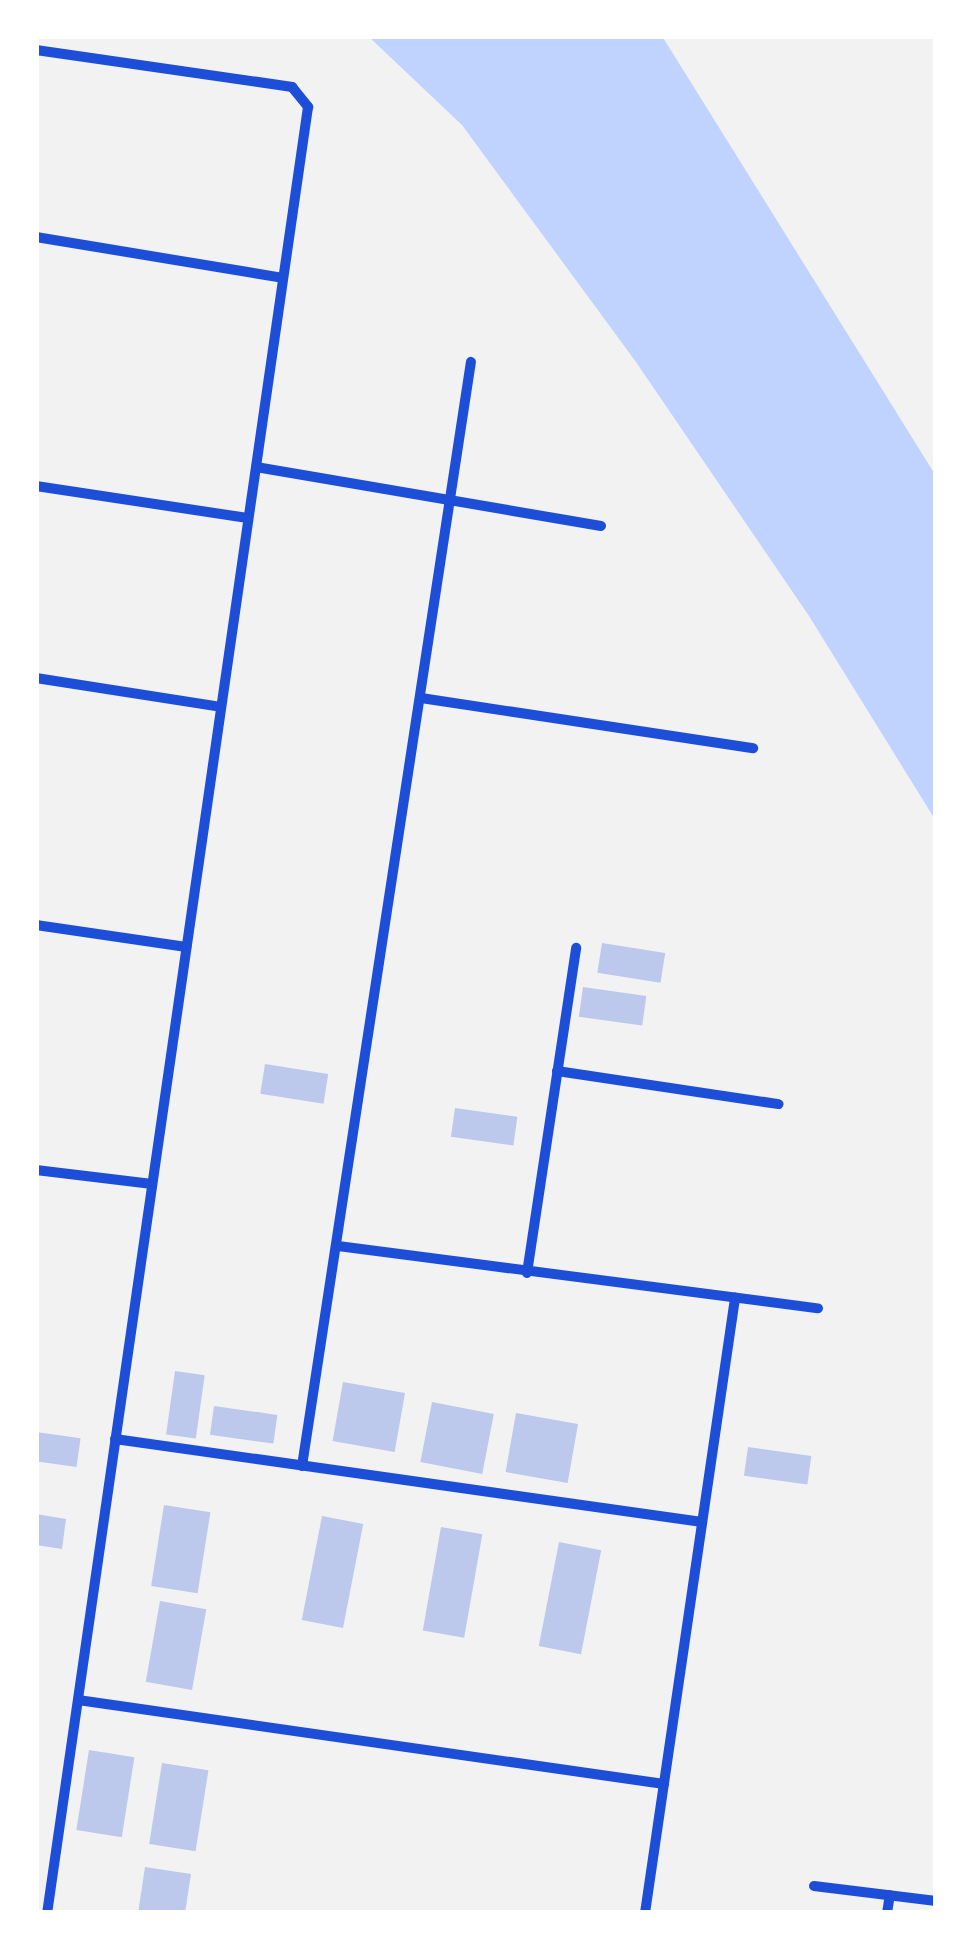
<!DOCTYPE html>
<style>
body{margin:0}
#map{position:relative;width:972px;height:1949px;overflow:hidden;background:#f2f2f2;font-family:Quicksand,sans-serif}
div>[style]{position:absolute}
.water>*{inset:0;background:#bfd3fe}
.building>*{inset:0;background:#bdc9ec;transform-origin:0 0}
.minor>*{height:10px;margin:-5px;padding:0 5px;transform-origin:5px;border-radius:5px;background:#1d4ed8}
span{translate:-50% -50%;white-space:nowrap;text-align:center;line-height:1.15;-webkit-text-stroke:12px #fff;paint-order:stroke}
.frame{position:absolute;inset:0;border:39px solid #fff;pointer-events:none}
</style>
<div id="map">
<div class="water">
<i style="clip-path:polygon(368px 36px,662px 36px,936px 476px,936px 821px,809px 616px,636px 362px,462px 125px)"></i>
</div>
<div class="building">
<i style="left:602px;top:943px;width:64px;height:30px;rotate:9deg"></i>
<i style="left:583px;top:987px;width:64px;height:30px;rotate:8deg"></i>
<i style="left:265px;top:1064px;width:64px;height:30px;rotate:9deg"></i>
<i style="left:455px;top:1108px;width:63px;height:29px;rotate:8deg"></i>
<i style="left:175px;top:1371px;width:30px;height:64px;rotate:8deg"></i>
<i style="left:343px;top:1382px;width:63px;height:60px;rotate:10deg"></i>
<i style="left:432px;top:1402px;width:63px;height:61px;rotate:11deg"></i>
<i style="left:214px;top:1406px;width:64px;height:29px;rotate:8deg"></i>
<i style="left:516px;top:1413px;width:63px;height:60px;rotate:10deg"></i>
<i style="left:36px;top:1432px;width:45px;height:29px;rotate:8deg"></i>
<i style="left:748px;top:1447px;width:64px;height:29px;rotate:8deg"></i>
<i style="left:164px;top:1505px;width:47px;height:82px;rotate:9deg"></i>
<i style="clip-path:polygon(36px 1514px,66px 1519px,62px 1549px,36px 1545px)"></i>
<i style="left:322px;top:1516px;width:42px;height:106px;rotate:11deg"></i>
<i style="left:441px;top:1527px;width:42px;height:105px;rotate:10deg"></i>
<i style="left:559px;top:1542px;width:43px;height:106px;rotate:11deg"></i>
<i style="left:160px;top:1601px;width:47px;height:82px;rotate:10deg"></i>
<i style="left:89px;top:1750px;width:46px;height:81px;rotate:9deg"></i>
<i style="left:162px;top:1763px;width:47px;height:82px;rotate:9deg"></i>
<i style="clip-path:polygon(145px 1867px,191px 1874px,185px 1913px,138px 1913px)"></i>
</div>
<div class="minor">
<i style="left:36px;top:50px;width:259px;rotate:8.2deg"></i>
<i style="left:292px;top:87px;width:26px;rotate:51deg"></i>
<i style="left:308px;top:107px;width:1825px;rotate:98.22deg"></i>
<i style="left:36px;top:237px;width:250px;rotate:9.4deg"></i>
<i style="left:256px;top:467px;width:350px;rotate:9.7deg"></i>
<i style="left:36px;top:486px;width:214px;rotate:8.6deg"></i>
<i style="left:36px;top:678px;width:187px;rotate:8.9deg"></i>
<i style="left:421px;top:698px;width:336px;rotate:8.6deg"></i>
<i style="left:36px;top:925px;width:152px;rotate:8.3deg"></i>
<i style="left:557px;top:1071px;width:224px;rotate:8.5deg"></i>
<i style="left:36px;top:1170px;width:117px;rotate:6.9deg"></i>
<i style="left:338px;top:1246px;width:484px;rotate:7.4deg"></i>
<i style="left:527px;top:1273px;width:329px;rotate:-81.4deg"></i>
<i style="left:115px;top:1439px;width:593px;rotate:8.05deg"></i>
<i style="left:302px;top:1466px;width:1117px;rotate:-81.3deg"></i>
<i style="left:78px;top:1700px;width:592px;rotate:8.16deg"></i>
<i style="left:814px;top:1886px;width:123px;rotate:7deg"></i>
<i style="left:645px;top:1913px;width:622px;rotate:-81.67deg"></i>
<i style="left:887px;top:1913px;width:18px;rotate:-81deg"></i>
</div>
<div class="frame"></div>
</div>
